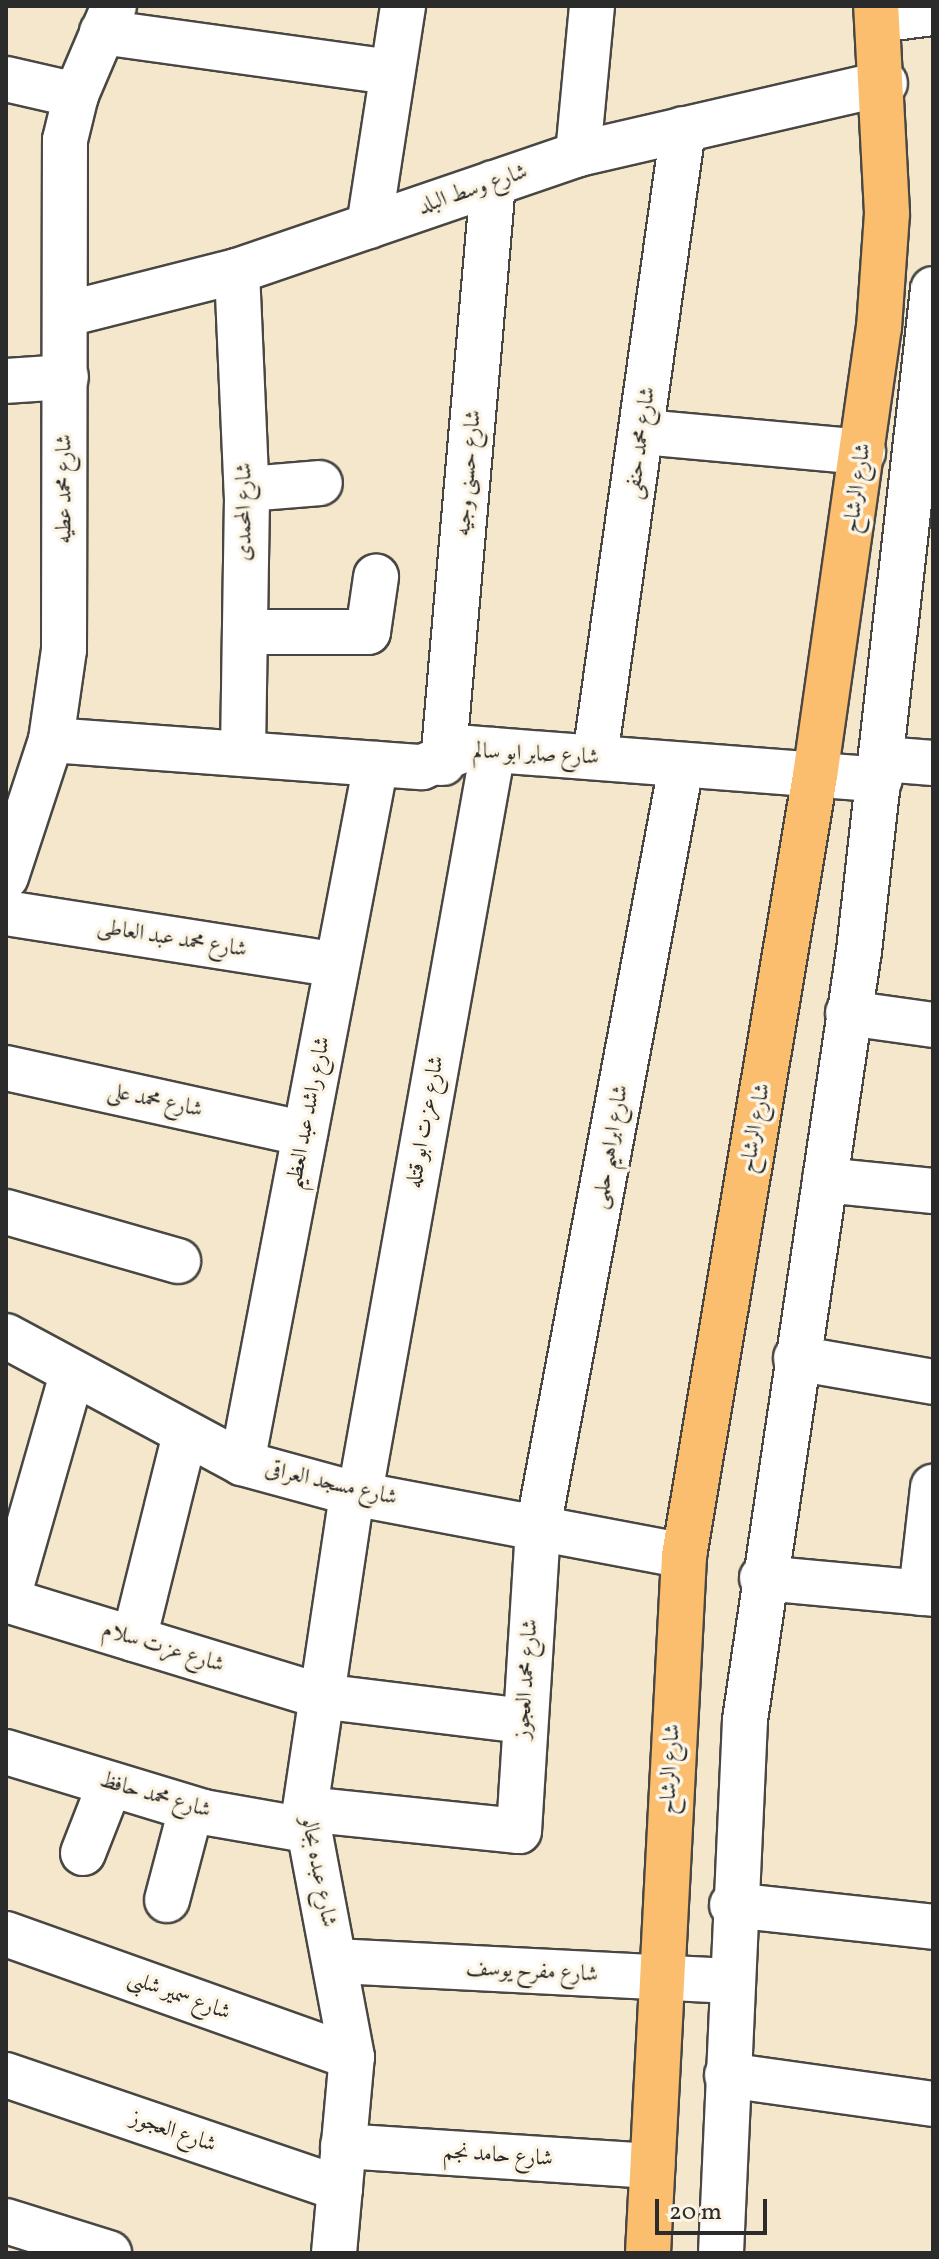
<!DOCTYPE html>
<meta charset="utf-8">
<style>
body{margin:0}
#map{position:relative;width:939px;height:2259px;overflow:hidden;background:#f4e7cc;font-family:Vollkorn,Amiri,serif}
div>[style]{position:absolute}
.roads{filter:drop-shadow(2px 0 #494743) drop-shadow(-2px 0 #494743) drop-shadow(0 2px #494743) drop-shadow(0 -2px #494743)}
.minor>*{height:44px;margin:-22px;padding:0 22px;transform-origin:22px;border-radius:22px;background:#fff}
.major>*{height:44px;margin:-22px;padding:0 22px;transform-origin:22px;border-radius:22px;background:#fbbd6e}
span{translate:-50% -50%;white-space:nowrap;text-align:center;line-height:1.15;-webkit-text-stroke:7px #fcf5e5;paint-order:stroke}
.street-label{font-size:22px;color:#2b2b2b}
.frame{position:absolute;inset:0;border:8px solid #2b2b2b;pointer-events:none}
.scale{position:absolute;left:655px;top:2199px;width:112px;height:36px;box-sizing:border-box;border:4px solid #2b2b2b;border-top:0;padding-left:10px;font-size:24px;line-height:28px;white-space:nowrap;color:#2b2b2b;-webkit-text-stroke:6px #fcf5e5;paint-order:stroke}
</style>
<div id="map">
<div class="roads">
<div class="minor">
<i style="left:878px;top:20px;width:55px;rotate:-7.3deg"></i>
<i style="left:102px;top:32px;width:290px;rotate:7.9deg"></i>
<i style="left:6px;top:79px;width:72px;rotate:12.9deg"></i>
<i style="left:578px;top:154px;width:149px;rotate:-84.6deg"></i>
<i style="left:369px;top:226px;width:223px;rotate:-81.2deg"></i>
<i style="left:237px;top:271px;width:227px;rotate:87.5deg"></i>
<i style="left:247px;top:498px;width:256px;rotate:90.9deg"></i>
<i style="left:67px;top:314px;width:175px;rotate:-14.2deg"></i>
<i style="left:237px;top:271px;width:361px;rotate:-18.9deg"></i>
<i style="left:578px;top:154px;width:315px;rotate:-13deg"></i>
<i style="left:6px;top:381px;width:60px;rotate:-3.8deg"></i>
<i style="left:643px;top:432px;width:221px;rotate:5.2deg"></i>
<i style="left:247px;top:489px;width:73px;rotate:-4.7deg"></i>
<i style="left:245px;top:632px;width:123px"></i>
<i style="left:368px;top:632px;width:56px;rotate:-81.7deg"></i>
<i style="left:51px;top:740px;width:372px;rotate:4.2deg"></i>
<i style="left:422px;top:767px;width:50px;rotate:-22.4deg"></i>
<i style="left:468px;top:748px;width:413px;rotate:4.4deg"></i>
<i style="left:595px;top:757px;width:634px;rotate:-82.02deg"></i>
<i style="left:883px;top:759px;width:50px;rotate:4.6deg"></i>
<i style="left:443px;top:763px;width:582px;rotate:-85.07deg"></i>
<i style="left:6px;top:877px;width:144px;rotate:-71.8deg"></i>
<i style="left:51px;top:740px;width:91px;rotate:-81.8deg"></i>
<i style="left:64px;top:650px;width:510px;rotate:-89.89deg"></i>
<i style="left:65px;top:140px;width:46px;rotate:-76.3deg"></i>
<i style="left:76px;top:95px;width:97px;rotate:-66.9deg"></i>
<i style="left:6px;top:913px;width:335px;rotate:8.9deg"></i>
<i style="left:848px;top:1013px;width:86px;rotate:8deg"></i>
<i style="left:6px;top:1068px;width:306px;rotate:12.4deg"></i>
<i style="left:825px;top:1180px;width:109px;rotate:5.8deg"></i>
<i style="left:6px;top:1212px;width:179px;rotate:15.9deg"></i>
<i style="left:6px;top:1336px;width:268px;rotate:28.3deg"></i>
<i style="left:242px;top:1463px;width:114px;rotate:15.3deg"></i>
<i style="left:352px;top:1493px;width:338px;rotate:10.7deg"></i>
<i style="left:796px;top:1358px;width:139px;rotate:9.9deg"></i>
<i style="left:242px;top:1463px;width:712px;rotate:-79.15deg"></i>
<i style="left:360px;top:1493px;width:755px;rotate:-79.85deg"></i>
<i style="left:762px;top:1578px;width:172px;rotate:5.3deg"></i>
<i style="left:921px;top:1593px;width:107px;rotate:-83.5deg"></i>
<i style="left:6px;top:1600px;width:328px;rotate:17deg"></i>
<i style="left:320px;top:1696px;width:205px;rotate:7deg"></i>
<i style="left:7px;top:1601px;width:236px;rotate:-74deg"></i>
<i style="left:134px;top:1639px;width:210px;rotate:-76deg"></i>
<i style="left:6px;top:1752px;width:206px;rotate:16.9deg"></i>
<i style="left:203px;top:1812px;width:105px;rotate:9.9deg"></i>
<i style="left:305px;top:1809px;width:215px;rotate:5.9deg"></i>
<i style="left:519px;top:1831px;width:304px;rotate:-86.4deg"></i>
<i style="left:538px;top:1528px;width:774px;rotate:-79.36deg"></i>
<i style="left:83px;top:1853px;width:74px;rotate:-68.6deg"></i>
<i style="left:167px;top:1900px;width:94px;rotate:-75.2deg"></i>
<i style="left:732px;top:1905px;width:202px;rotate:6.2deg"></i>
<i style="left:6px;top:1934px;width:367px;rotate:19.6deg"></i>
<i style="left:336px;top:1961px;width:393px;rotate:2.9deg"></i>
<i style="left:6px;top:2075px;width:353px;rotate:18.8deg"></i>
<i style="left:727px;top:2075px;width:208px;rotate:8deg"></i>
<i style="left:343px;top:2146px;width:310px;rotate:3.7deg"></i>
<i style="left:6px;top:2221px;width:108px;rotate:17.3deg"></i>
<i style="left:334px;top:2253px;width:197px;rotate:-84.8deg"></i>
<i style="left:352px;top:2057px;width:252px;rotate:-100.7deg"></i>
<i style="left:305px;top:1809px;width:319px;rotate:-81.5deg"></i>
<i style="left:721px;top:2253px;width:534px;rotate:-87.42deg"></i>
<i style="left:745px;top:1720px;width:777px;rotate:-81.57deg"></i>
<i style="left:859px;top:951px;width:666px;rotate:-83.62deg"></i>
</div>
<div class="major">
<i style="left:648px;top:2253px;width:698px;rotate:-87.04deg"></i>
<i style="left:684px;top:1556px;width:791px;rotate:-80.47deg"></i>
<i style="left:815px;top:776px;width:453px;rotate:-81.9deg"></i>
<i style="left:879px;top:328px;width:115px;rotate:-86deg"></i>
<i style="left:887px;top:213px;width:207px;rotate:-93deg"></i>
</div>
</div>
<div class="street-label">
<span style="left:473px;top:190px;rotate:-19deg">شارع وسط البلد</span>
<span style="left:641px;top:443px;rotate:-82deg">شارع محمد حنفى</span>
<span style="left:469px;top:473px;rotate:-85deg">شارع حسنى وجيه</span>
<span style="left:858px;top:488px;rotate:-82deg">شارع الرشاح</span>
<span style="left:65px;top:489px;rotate:-90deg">شارع محمد عطيه</span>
<span style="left:245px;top:512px;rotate:-90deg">شارع المحمدى</span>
<span style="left:536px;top:755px;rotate:3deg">شارع صابر ابو سالم</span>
<span style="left:172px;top:939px;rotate:9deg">شارع محمد عبد العاطى</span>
<span style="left:155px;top:1101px;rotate:12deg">شارع محمد على</span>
<span style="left:309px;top:1113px;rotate:-79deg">شارع راشد عبد العظيم</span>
<span style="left:426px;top:1122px;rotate:-80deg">شارع عزت ابو قتله</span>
<span style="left:756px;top:1128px;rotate:-80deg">شارع الرشاح</span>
<span style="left:611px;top:1147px;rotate:-80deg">شارع ابراهيم حلمى</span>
<span style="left:331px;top:1484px;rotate:13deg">شارع مسجد العراقى</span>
<span style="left:163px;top:1648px;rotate:17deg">شارع عزت سلام</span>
<span style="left:527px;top:1679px;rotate:-86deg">شارع محمد العجوز</span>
<span style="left:671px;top:1769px;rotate:-87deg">شارع الرشاح</span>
<span style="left:155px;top:1796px;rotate:16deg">شارع محمد حافظ</span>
<span style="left:318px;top:1872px;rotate:79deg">شارع عبده بجالو</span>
<span style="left:532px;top:1972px;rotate:3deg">شارع مفرح يوسف</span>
<span style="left:179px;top:1996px;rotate:20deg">شارع سمير شلبى</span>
<span style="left:173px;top:2132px;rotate:19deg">شارع العجوز</span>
<span style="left:498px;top:2156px;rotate:4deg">شارع حامد نجم</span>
</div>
<div class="frame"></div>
<div class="scale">20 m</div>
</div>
